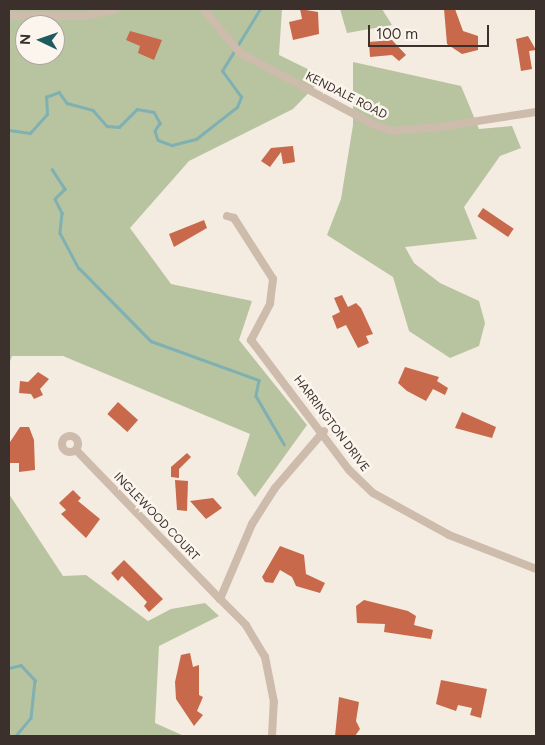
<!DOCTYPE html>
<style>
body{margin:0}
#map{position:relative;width:545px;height:745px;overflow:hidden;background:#f4ebe1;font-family:Figtree,sans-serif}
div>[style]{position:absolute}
.green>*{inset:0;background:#b8c4a0}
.stream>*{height:2.5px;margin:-1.25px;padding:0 1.25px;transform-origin:1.25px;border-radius:1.25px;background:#7fb0b2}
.building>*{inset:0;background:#c8694b;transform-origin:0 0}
.minor>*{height:8px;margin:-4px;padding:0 4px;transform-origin:4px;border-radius:4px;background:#cdbbac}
.minor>.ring{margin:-4px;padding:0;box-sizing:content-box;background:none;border:8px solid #cdbbac;border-radius:50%}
span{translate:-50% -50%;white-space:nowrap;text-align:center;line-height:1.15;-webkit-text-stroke:5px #fbf5ee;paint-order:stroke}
.street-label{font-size:12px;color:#3b302b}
.frame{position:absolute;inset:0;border:10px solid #3b302b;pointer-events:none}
.north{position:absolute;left:15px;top:15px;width:50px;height:50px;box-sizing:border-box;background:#fbf5ee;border:1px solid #aea6a0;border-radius:50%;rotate:273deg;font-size:14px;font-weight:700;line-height:20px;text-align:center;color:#3b302b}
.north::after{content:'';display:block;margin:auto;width:18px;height:22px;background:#1f5a5e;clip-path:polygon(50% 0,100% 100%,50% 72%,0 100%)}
.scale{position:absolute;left:368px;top:25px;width:121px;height:22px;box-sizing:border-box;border:2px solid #3b302b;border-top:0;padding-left:6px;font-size:15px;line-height:18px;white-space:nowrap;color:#3b302b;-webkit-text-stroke:4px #fbf5ee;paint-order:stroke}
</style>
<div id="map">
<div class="green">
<i style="clip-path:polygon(evenodd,9px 9px,282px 9px,279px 55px,324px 77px,293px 109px,189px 161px,130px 228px,171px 284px,252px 301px,239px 340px,307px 425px,255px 497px,237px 474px,250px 434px,63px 356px,12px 356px,9px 364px,9px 9px,25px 25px,55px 25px,55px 55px,25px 55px,25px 25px)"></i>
<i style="clip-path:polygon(340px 9px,382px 9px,392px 25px,347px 33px)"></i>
<i style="clip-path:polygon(353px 62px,461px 86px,479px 129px,512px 126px,521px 148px,500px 156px,464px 207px,477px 239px,405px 247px,414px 263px,440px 283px,479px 301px,485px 323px,479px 346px,450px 358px,409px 331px,393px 277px,327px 235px,341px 199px,353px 125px)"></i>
<i style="clip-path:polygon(9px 494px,63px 576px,86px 575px,148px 621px,171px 609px,205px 603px,219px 616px,159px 646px,155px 723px,184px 736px,9px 736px)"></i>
</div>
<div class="stream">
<i style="left:9px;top:130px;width:21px;rotate:8deg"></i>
<i style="left:30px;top:133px;width:25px;rotate:-48deg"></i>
<i style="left:47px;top:114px;width:17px;rotate:-93deg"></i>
<i style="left:46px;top:97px;width:14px;rotate:-21deg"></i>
<i style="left:59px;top:92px;width:14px;rotate:54deg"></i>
<i style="left:67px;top:103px;width:27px;rotate:15deg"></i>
<i style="left:93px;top:110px;width:21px;rotate:49deg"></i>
<i style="left:107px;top:126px;width:12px;rotate:5deg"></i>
<i style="left:119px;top:127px;width:25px;rotate:-45deg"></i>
<i style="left:137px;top:109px;width:17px;rotate:10deg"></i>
<i style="left:154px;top:112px;width:13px;rotate:61deg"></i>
<i style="left:160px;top:123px;width:9px;rotate:122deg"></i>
<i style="left:155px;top:131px;width:9px;rotate:72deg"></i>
<i style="left:158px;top:140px;width:15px;rotate:20deg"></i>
<i style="left:172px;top:145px;width:25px;rotate:-14deg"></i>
<i style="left:196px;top:139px;width:52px;rotate:-38deg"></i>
<i style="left:237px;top:107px;width:11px;rotate:-68deg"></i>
<i style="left:241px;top:97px;width:32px;rotate:-126deg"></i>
<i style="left:222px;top:71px;width:73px;rotate:-58.5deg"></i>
<i style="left:52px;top:169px;width:24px;rotate:57deg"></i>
<i style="left:65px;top:189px;width:14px;rotate:135deg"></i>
<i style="left:55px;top:199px;width:16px;rotate:63deg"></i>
<i style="left:62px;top:213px;width:20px;rotate:96deg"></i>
<i style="left:60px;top:233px;width:40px;rotate:62deg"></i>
<i style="left:79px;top:268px;width:103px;rotate:45.4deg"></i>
<i style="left:151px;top:341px;width:115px;rotate:19.9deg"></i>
<i style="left:259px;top:380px;width:16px;rotate:101deg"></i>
<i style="left:256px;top:396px;width:56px;rotate:59.7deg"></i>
<i style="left:9px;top:668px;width:12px;rotate:-14deg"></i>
<i style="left:21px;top:665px;width:21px;rotate:47deg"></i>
<i style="left:35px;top:680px;width:38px;rotate:96deg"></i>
<i style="left:31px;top:718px;width:23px;rotate:130deg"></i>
</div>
<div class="building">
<i style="clip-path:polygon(300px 9px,318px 12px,319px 34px,293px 40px,289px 22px,302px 19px)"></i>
<i style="clip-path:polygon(444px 9px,455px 9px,463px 31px,478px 36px,478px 50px,462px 54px,447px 44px)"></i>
<i style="clip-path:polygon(130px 31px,162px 40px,154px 60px,138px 53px,140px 46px,126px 40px)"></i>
<i style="clip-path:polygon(528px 36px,536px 50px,529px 51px,532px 69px,521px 71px,516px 39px)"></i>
<i style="clip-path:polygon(392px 40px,406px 55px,399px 61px,392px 55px,370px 57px,369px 42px)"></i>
<i style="clip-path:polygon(293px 146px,295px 162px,283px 164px,281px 152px,270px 167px,261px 161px,271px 148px)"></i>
<i style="left:483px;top:208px;width:37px;height:10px;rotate:34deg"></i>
<i style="clip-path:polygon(204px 220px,207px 228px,174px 247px,169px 234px)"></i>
<i style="clip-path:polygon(342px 295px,348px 307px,356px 303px,361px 308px,373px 334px,366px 336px,369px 343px,358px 348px,346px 325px,337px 329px,332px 316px,340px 312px,334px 298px)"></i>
<i style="clip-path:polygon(405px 367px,439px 377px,437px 381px,448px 388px,445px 395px,433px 389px,426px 401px,407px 391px,398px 383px)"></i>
<i style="clip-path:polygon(38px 372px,49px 379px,40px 389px,43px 395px,34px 399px,31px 394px,19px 393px,20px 381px,28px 382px)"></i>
<i style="left:118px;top:402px;width:27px;height:16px;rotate:42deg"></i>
<i style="clip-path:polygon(462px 412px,496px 427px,492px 438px,455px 428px)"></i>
<i style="clip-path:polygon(20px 427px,29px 427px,34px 440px,35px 470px,19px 472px,19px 463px,9px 463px,10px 442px)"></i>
<i style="clip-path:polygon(187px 453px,191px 457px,179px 469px,179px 478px,171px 477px,171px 467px)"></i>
<i style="clip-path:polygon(175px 480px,188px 481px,187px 511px,177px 510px)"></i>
<i style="clip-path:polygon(73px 490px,81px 498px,78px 501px,100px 519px,86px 538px,61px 514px,66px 510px,59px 503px)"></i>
<i style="clip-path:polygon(213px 498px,222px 508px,206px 519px,190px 501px)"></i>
<i style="clip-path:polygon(280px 546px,304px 555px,306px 574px,325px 583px,320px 593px,296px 586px,292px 577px,280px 570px,273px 583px,265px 582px,262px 577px)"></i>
<i style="clip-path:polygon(124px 560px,163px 599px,149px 612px,144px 606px,147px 602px,122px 576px,118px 581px,111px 573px)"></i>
<i style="clip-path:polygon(364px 600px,408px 611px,416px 616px,414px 625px,433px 630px,431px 639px,384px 632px,385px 624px,357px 623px,356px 606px)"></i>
<i style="clip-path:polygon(190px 653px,193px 667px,199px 665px,199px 695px,203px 697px,197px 711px,203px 715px,194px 726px,176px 699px,175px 682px,181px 655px)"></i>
<i style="clip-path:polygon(441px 680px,487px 689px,481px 718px,470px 715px,472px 708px,458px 705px,456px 711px,436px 704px)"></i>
<i style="clip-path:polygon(339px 697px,359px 702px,356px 721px,360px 729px,355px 736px,335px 736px)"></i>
</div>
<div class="minor">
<i style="left:203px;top:9px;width:57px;rotate:49.9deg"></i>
<i style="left:240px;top:53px;width:152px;rotate:28.2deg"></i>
<i style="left:374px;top:125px;width:19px;rotate:18deg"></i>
<i style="left:392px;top:131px;width:47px;rotate:-4.9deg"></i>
<i style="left:439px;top:127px;width:98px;rotate:-8.8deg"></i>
<i style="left:9px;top:16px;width:76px"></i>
<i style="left:85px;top:16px;width:31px;rotate:-13deg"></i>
<i style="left:227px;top:216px;width:7px;rotate:16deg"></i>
<i style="left:234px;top:218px;width:72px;rotate:57.4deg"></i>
<i style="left:273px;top:279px;width:25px;rotate:97deg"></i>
<i style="left:270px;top:304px;width:41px;rotate:117.8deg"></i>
<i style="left:251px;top:340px;width:163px;rotate:53deg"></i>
<i style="left:349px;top:470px;width:33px;rotate:44deg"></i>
<i style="left:373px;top:493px;width:87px;rotate:28.9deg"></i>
<i style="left:449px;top:535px;width:93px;rotate:21.3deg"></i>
<i class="ring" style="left:62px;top:436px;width:8px;height:8px"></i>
<i style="left:76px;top:450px;width:207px;rotate:46deg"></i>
<i style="left:272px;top:736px;width:34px;rotate:-87deg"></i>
<i style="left:274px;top:702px;width:46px;rotate:-101.3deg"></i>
<i style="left:265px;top:657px;width:37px;rotate:-121deg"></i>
<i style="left:246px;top:625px;width:37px;rotate:-135deg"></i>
<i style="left:220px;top:599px;width:82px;rotate:-66.9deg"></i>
<i style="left:252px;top:524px;width:43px;rotate:-57.4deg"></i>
<i style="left:275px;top:488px;width:75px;rotate:-49.3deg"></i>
</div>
<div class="street-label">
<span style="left:346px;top:96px;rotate:27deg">KENDALE ROAD</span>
<span style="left:331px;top:424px;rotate:53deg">HARRINGTON DRIVE</span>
<span style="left:156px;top:517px;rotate:46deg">INGLEWOOD COURT</span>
</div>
<div class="frame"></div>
<div class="north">N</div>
<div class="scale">100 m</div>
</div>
